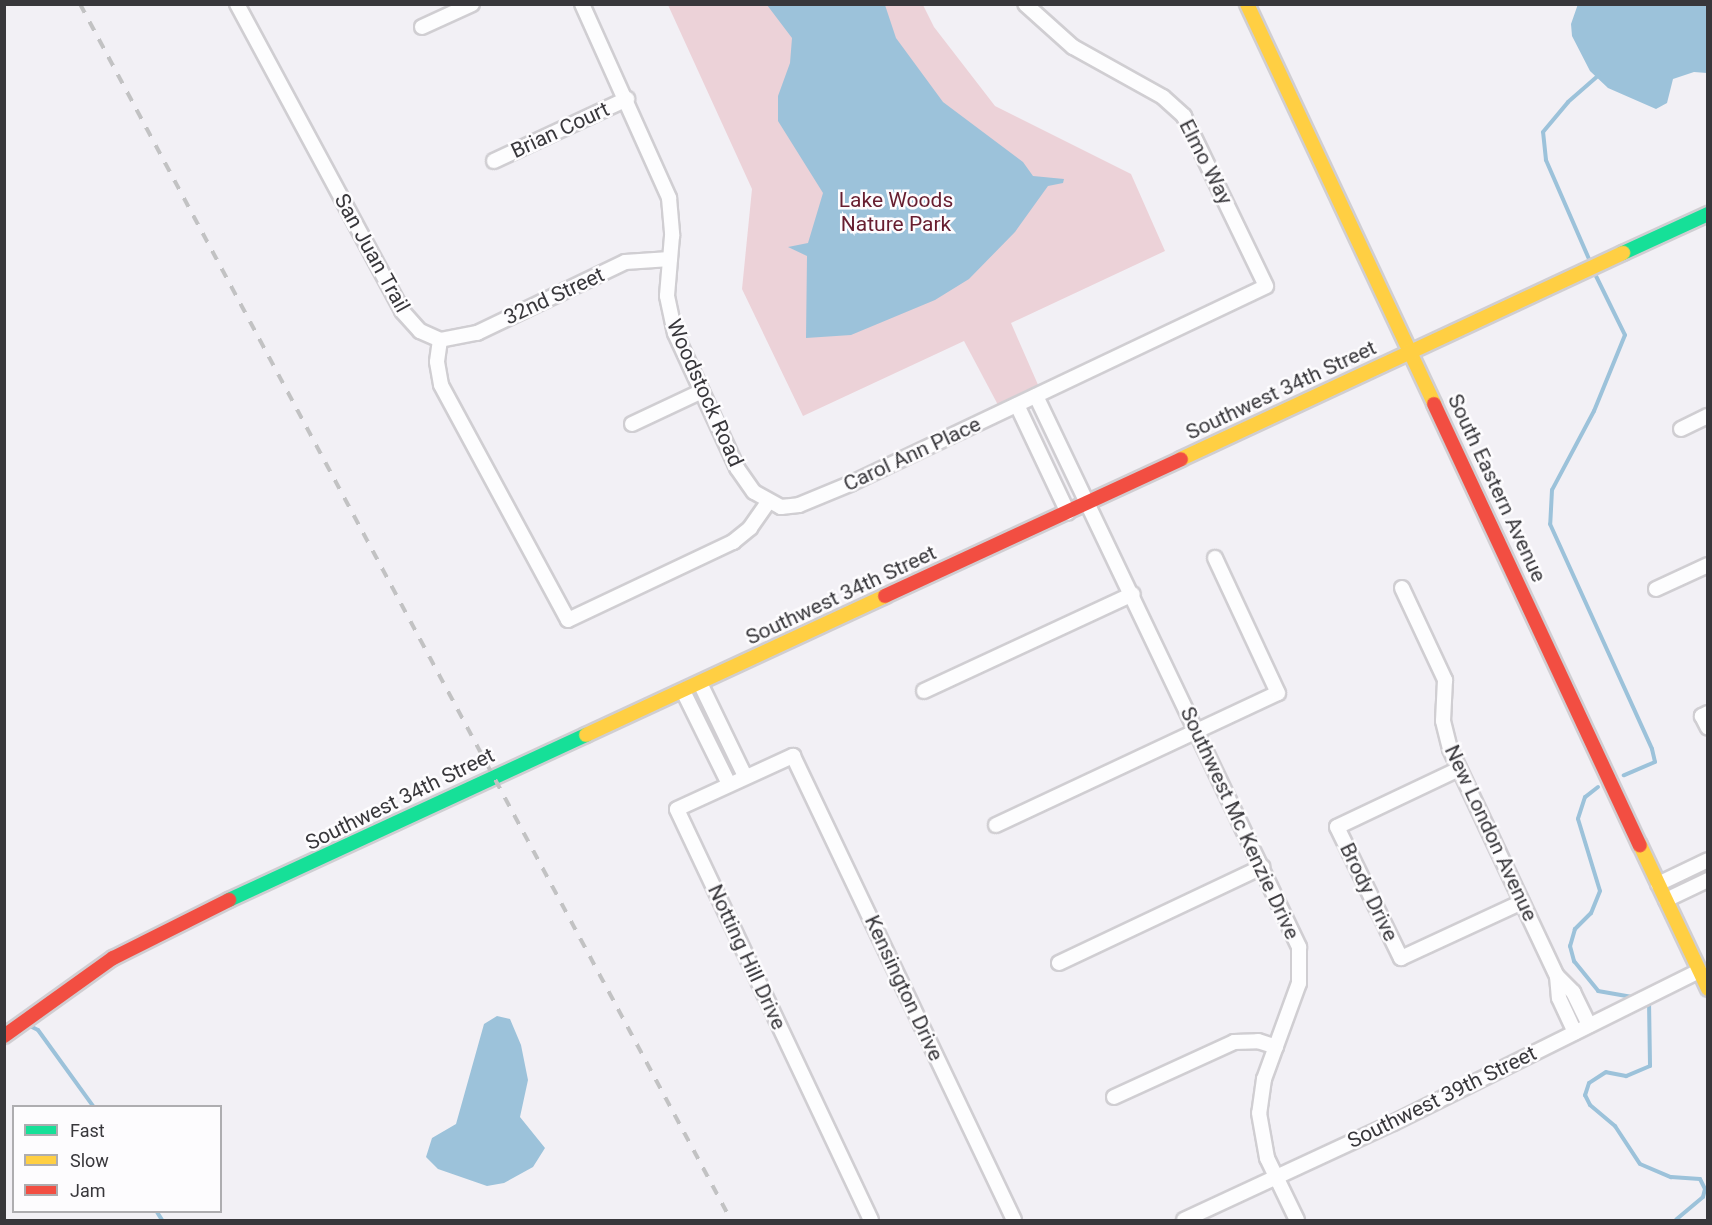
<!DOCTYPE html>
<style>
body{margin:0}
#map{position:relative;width:1712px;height:1225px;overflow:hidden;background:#f2f0f5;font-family:Roboto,sans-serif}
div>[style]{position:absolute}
.green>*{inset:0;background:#ecd2d8}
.water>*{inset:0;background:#9cc2da}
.stream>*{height:4px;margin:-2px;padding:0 2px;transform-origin:2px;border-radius:2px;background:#9cc2da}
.roads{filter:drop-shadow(2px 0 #d0ced2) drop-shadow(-2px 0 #d0ced2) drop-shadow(0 2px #d0ced2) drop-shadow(0 -2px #d0ced2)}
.street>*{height:14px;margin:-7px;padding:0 7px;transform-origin:7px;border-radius:7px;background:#fdfdfe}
.fast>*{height:14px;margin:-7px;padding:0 7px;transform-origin:7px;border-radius:7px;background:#16e098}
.slow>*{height:14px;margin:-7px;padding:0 7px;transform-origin:7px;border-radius:7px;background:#ffcf43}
.jam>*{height:14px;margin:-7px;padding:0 7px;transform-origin:7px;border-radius:7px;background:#f24e42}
.rail>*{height:4px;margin-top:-2px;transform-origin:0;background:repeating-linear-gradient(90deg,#c2c2c3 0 10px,transparent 0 20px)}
span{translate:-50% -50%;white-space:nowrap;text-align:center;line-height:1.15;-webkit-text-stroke:5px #fdfcfe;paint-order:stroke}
.street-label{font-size:21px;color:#38373b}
.park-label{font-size:21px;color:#671e30}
.frame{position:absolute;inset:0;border:6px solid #38373b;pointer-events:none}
.legend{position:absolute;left:12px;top:1105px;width:210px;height:108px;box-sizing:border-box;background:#fdfcfe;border:2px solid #aeadb0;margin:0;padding:8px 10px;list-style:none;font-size:18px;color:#38373b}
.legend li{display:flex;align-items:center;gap:12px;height:30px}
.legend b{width:30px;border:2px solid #aeadb0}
</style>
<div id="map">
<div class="green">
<i style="clip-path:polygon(668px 5px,923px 5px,934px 27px,995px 106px,1131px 174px,1165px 251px,1011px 323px,1039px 387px,998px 405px,964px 341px,803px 416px,742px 289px,752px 189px)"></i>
</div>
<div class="water">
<i style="clip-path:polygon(1578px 4px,1707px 5px,1707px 73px,1694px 72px,1673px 79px,1667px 103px,1656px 109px,1608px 88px,1590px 71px,1572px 36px,1571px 24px)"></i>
<i style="clip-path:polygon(767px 5px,885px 5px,896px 38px,943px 102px,1023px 162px,1033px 176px,1064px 179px,1063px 183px,1048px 186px,1015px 232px,969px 279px,935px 300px,851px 335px,806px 338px,807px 256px,788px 247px,808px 243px,823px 193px,778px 121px,778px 96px,790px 63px,792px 38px)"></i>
<i style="clip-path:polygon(497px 1016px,510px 1019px,521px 1045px,528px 1080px,520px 1117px,545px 1148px,533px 1167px,504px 1183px,487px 1186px,438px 1169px,426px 1157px,432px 1138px,456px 1124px,484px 1024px)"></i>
</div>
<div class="stream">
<i style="left:1589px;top:259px;width:108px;rotate:-113.5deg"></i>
<i style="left:1546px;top:160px;width:28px;rotate:-96deg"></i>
<i style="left:1543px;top:132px;width:39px;rotate:-50deg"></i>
<i style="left:1568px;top:102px;width:41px;rotate:-41.1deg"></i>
<i style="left:1595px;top:274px;width:68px;rotate:63.8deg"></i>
<i style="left:1625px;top:335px;width:82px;rotate:112.2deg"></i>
<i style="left:1594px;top:411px;width:89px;rotate:118deg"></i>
<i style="left:1552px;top:490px;width:34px;rotate:93deg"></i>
<i style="left:1550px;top:524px;width:247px;rotate:65.6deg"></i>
<i style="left:1652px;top:749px;width:13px;rotate:77deg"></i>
<i style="left:1655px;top:762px;width:34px;rotate:157deg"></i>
<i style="left:1598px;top:787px;width:16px;rotate:142deg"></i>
<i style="left:1585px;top:797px;width:23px;rotate:108deg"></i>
<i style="left:1578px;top:819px;width:75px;rotate:73deg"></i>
<i style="left:1600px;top:891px;width:24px;rotate:112deg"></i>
<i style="left:1591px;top:913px;width:23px;rotate:135deg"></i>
<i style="left:1575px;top:929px;width:18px;rotate:106deg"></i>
<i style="left:1570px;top:946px;width:16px;rotate:75deg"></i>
<i style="left:1574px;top:961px;width:38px;rotate:51deg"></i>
<i style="left:1598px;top:991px;width:39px;rotate:10deg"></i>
<i style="left:1649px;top:1001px;width:65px;rotate:89.1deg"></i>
<i style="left:1650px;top:1066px;width:26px;rotate:157deg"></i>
<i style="left:1626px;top:1076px;width:20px;rotate:-169deg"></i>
<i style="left:1606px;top:1072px;width:20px;rotate:147deg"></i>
<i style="left:1589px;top:1083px;width:13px;rotate:108deg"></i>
<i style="left:1585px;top:1095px;width:11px;rotate:63deg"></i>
<i style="left:1590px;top:1105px;width:33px;rotate:40deg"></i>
<i style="left:1615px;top:1126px;width:45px;rotate:56.7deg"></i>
<i style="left:1640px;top:1164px;width:34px;rotate:23deg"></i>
<i style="left:1671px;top:1177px;width:29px;rotate:4deg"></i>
<i style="left:1700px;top:1179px;width:11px;rotate:63deg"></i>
<i style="left:1705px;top:1189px;width:8px;rotate:104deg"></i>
<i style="left:1703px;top:1197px;width:35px;rotate:140deg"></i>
<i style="left:30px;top:1026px;width:9px;rotate:27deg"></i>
<i style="left:38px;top:1030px;width:94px;rotate:54.1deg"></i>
<i style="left:157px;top:1212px;width:9px;rotate:58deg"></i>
</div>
<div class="roads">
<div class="street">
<i style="left:237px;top:4px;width:349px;rotate:61.7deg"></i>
<i style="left:402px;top:311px;width:27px;rotate:48deg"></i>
<i style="left:420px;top:331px;width:22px;rotate:24deg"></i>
<i style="left:440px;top:340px;width:22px;rotate:98deg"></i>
<i style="left:437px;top:362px;width:23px;rotate:80deg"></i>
<i style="left:441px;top:385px;width:267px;rotate:61.6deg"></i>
<i style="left:568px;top:620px;width:183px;rotate:-25.3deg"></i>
<i style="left:733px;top:542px;width:22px;rotate:-39deg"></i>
<i style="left:750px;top:528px;width:32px;rotate:-55deg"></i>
<i style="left:582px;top:4px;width:213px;rotate:65.8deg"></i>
<i style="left:669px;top:198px;width:38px;rotate:85deg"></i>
<i style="left:672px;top:236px;width:60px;rotate:94.8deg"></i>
<i style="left:667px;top:296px;width:38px;rotate:78deg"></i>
<i style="left:675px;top:333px;width:149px;rotate:65.3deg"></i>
<i style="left:737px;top:468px;width:29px;rotate:55deg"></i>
<i style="left:754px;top:492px;width:31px;rotate:29deg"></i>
<i style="left:781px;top:507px;width:18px;rotate:-6deg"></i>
<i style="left:799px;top:505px;width:57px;rotate:-22.5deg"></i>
<i style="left:852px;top:483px;width:458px;rotate:-25.4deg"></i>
<i style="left:1266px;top:286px;width:189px;rotate:-115.8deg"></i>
<i style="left:1184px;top:116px;width:28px;rotate:-138deg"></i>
<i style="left:1163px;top:97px;width:103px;rotate:-150.9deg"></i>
<i style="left:1073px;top:47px;width:64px;rotate:-138.1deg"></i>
<i style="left:422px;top:27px;width:55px;rotate:-24.7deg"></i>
<i style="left:494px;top:161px;width:147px;rotate:-25deg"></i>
<i style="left:440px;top:340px;width:38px;rotate:-11deg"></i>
<i style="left:477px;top:333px;width:164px;rotate:-25.6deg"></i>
<i style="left:625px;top:262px;width:45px;rotate:-3.8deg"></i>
<i style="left:1036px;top:396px;width:611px;rotate:64.48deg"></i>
<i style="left:1299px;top:947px;width:36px;rotate:90deg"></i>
<i style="left:1299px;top:983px;width:102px;rotate:110deg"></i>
<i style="left:1264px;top:1079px;width:34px;rotate:98deg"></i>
<i style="left:1259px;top:1113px;width:46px;rotate:79.9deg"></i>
<i style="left:1267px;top:1158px;width:69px;rotate:64.2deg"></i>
<i style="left:1017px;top:405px;width:119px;rotate:64.7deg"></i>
<i style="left:632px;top:424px;width:77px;rotate:-25.2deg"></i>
<i style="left:1681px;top:429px;width:30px;rotate:-26deg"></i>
<i style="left:1402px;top:588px;width:102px;rotate:64.9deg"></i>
<i style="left:1445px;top:680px;width:41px;rotate:92.8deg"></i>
<i style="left:1443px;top:721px;width:29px;rotate:76deg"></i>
<i style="left:1450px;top:749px;width:251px;rotate:64.8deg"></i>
<i style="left:1557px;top:976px;width:23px;rotate:45deg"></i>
<i style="left:1573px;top:992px;width:37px;rotate:64deg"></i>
<i style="left:1656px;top:589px;width:57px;rotate:-24.8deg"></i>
<i style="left:700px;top:683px;width:103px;rotate:64.2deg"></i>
<i style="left:683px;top:691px;width:104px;rotate:63.7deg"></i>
<i style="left:924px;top:691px;width:230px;rotate:-24.9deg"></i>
<i style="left:1708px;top:713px;width:7px;rotate:153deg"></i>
<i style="left:1702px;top:716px;width:13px;rotate:63deg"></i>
<i style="left:1459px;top:769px;width:135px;rotate:154.6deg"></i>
<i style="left:1337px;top:827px;width:146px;rotate:64deg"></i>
<i style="left:1401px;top:958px;width:133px;rotate:-24.8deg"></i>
<i style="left:996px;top:825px;width:311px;rotate:-25.1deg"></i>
<i style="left:1278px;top:693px;width:149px;rotate:-115deg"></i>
<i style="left:1658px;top:884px;width:55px;rotate:-25.6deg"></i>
<i style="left:1666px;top:900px;width:47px;rotate:-25.5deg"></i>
<i style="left:1059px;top:963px;width:225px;rotate:-25.3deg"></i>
<i style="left:1557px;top:976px;width:22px;rotate:85deg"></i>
<i style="left:1559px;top:998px;width:38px;rotate:65deg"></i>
<i style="left:1114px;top:1097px;width:132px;rotate:-24.6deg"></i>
<i style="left:1234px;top:1042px;width:24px;rotate:-2deg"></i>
<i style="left:1258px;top:1041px;width:19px;rotate:18deg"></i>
<i style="left:871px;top:1220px;width:454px;rotate:-115.3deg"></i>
<i style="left:677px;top:809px;width:128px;rotate:-24.6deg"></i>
<i style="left:793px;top:756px;width:514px;rotate:64.53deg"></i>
<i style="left:1184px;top:1220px;width:230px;rotate:-24.9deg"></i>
<i style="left:1393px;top:1123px;width:342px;rotate:-26.4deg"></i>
</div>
<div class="fast">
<i style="left:1623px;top:253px;width:94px;rotate:-24.6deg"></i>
<i style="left:229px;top:900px;width:393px;rotate:-24.8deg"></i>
</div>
<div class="slow">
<i style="left:1247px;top:4px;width:442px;rotate:64.9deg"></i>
<i style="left:1181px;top:459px;width:488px;rotate:-25deg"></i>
<i style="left:586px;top:735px;width:330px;rotate:-24.9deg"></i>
<i style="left:1640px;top:845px;width:159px;rotate:64.7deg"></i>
</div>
<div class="jam">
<i style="left:1434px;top:404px;width:487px;rotate:65deg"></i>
<i style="left:885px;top:596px;width:326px;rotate:-24.8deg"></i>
<i style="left:4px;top:1036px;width:134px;rotate:-35.6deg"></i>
<i style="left:113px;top:958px;width:130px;rotate:-26.6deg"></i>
</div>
</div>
<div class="rail">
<i style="left:80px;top:4px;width:1379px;rotate:61.84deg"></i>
</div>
<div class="street-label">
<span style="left:560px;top:130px;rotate:-25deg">Brian Court</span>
<span style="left:1206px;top:162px;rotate:63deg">Elmo Way</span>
<span style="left:372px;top:253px;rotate:61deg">San Juan Trail</span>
<span style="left:554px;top:296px;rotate:-25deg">32nd Street</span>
<span style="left:1281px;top:390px;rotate:-25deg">Southwest 34th Street</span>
<span style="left:705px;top:393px;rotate:66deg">Woodstock Road</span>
<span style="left:912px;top:454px;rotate:-25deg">Carol Ann Place</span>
<span style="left:1497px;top:488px;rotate:65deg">South Eastern Avenue</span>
<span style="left:841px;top:595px;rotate:-25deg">Southwest 34th Street</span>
<span style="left:400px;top:799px;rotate:-26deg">Southwest 34th Street</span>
<span style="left:1240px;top:823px;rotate:65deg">Southwest Mc Kenzie Drive</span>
<span style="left:1491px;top:833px;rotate:65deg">New London Avenue</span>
<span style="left:1369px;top:892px;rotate:64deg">Brody Drive</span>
<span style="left:747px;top:957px;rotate:65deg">Notting Hill Drive</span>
<span style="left:904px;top:988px;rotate:65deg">Kensington Drive</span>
<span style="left:1442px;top:1097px;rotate:-26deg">Southwest 39th Street</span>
</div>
<div class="park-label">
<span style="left:896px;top:212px">Lake Woods<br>Nature Park</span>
</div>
<div class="frame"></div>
<ul class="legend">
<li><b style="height:8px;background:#16e098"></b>Fast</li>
<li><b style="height:8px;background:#ffcf43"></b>Slow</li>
<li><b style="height:8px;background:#f24e42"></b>Jam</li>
</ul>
</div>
